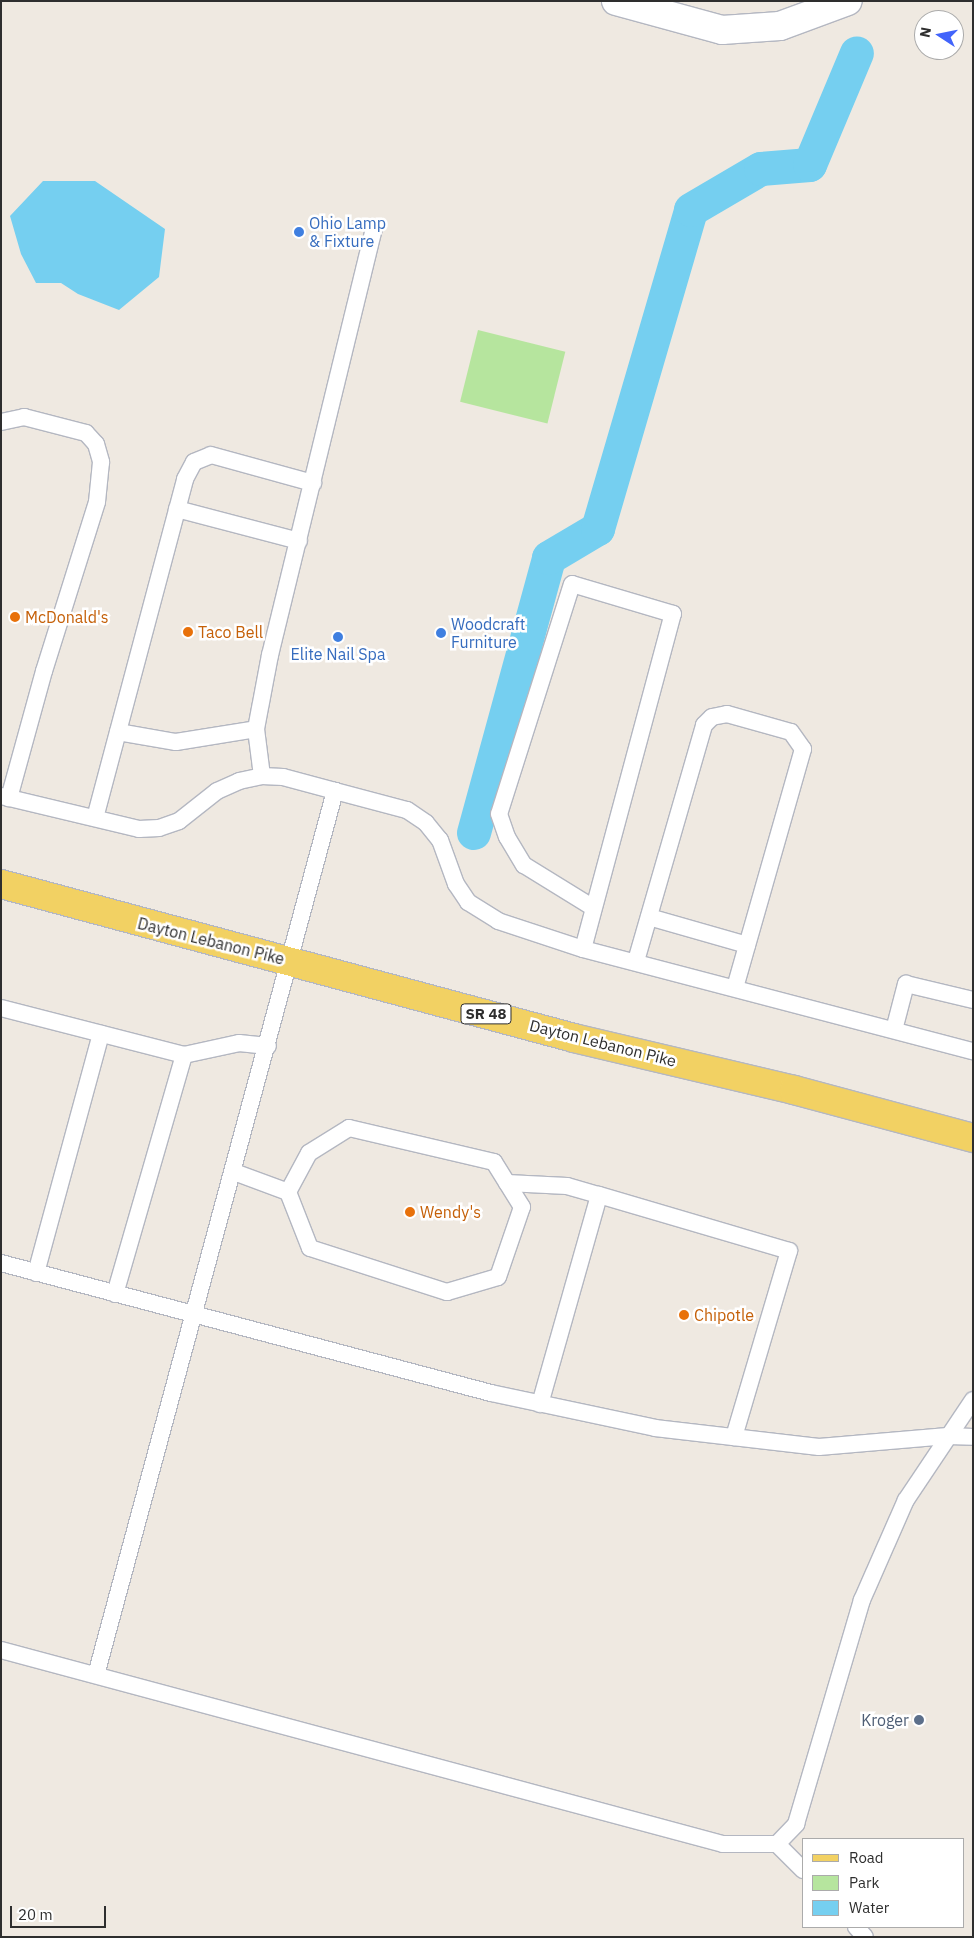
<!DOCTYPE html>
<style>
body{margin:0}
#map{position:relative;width:974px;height:1938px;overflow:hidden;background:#efe9e1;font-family:"IBM Plex Sans",sans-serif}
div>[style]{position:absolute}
.green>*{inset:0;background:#b6e59e;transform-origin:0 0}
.water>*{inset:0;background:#75cff0}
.canal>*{height:34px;margin:-17px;padding:0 17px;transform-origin:17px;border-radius:17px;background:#75cff0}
.roads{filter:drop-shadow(1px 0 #b4b7c1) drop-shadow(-1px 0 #b4b7c1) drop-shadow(0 1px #b4b7c1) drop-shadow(0 -1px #b4b7c1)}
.lane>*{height:16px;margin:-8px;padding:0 8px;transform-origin:8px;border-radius:8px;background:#fff}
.street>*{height:28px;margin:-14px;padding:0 14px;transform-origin:14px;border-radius:14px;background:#fff}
.primary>*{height:28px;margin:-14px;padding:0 14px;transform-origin:14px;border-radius:14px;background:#f2d163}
.dots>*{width:14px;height:14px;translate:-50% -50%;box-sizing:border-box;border:2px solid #fff;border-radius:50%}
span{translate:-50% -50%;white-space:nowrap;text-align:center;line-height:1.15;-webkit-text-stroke:5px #fff;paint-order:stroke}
.shield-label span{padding:1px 4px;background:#fff;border:1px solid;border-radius:4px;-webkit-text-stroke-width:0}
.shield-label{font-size:15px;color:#2e2e2e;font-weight:700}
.shop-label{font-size:16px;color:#366cbe}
.left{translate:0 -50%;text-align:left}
.food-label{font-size:16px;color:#c56008}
.street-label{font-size:16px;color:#2e2e2e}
.service-label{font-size:16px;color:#4e5e75}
.right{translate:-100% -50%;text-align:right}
.frame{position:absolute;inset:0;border:2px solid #2e2e2e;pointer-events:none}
.legend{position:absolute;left:802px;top:1838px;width:162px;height:90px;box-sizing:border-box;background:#fff;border:1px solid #ababab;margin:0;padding:6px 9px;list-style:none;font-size:15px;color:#2e2e2e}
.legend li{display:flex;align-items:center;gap:10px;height:25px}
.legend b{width:25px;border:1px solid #ababab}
.north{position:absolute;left:914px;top:10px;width:50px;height:50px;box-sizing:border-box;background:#fff;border:1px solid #ababab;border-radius:50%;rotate:281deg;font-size:14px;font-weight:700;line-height:20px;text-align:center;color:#2e2e2e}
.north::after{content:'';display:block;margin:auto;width:18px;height:22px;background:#4264fb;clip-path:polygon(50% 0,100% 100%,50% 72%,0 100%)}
.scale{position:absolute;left:10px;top:1906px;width:96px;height:22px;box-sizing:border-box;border:2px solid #2e2e2e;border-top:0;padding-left:6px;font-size:15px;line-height:18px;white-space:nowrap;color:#2e2e2e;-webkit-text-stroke:4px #fff;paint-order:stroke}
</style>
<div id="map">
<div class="green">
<i style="left:478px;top:330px;width:90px;height:74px;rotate:14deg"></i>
</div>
<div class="water">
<i style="clip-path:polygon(43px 181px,95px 181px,165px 229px,159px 277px,119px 310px,78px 294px,61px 283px,36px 283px,21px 254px,10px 216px)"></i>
</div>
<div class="canal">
<i style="left:474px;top:833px;width:285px;rotate:-74.7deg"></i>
<i style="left:549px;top:558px;width:57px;rotate:-30.6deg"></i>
<i style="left:598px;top:529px;width:332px;rotate:-73.7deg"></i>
<i style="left:691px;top:210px;width:81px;rotate:-30.4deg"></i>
<i style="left:761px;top:169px;width:49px;rotate:-4.7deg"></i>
<i style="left:810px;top:165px;width:121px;rotate:-67.2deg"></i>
</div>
<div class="roads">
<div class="lane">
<i style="left:1px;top:422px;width:24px;rotate:-12deg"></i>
<i style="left:24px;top:417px;width:64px;rotate:14.5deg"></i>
<i style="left:86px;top:433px;width:15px;rotate:48deg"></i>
<i style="left:96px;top:444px;width:19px;rotate:74deg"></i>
<i style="left:101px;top:462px;width:40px;rotate:95.7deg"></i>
<i style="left:97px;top:502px;width:177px;rotate:107.4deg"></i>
<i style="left:44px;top:671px;width:132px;rotate:105.4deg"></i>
<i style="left:177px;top:509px;width:126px;rotate:14.7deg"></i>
<i style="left:118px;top:732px;width:59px;rotate:9.8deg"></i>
<i style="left:176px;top:742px;width:81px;rotate:-9.2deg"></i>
<i style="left:262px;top:776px;width:47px;rotate:-97.3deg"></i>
<i style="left:256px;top:729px;width:75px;rotate:-79.3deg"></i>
<i style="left:270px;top:655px;width:439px;rotate:-76.3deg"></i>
<i style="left:1px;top:796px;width:142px;rotate:13.4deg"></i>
<i style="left:139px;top:829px;width:20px;rotate:-3deg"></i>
<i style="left:159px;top:828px;width:21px;rotate:-19deg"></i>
<i style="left:179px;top:821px;width:48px;rotate:-38.3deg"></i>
<i style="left:217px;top:791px;width:24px;rotate:-24deg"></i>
<i style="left:239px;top:781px;width:24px;rotate:-12deg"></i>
<i style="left:262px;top:776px;width:21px;rotate:3deg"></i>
<i style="left:283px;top:777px;width:54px;rotate:15.1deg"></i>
<i style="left:335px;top:791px;width:74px;rotate:14.8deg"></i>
<i style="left:407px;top:810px;width:23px;rotate:34deg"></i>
<i style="left:426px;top:823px;width:22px;rotate:51deg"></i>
<i style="left:440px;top:840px;width:47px;rotate:70deg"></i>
<i style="left:456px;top:884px;width:22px;rotate:56deg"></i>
<i style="left:468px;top:902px;width:36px;rotate:32deg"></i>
<i style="left:498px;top:921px;width:89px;rotate:18.2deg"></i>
<i style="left:583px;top:949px;width:403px;rotate:14.7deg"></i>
<i style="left:95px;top:818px;width:351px;rotate:-75.1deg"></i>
<i style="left:185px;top:479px;width:19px;rotate:-62deg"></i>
<i style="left:194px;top:462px;width:18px;rotate:-22deg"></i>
<i style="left:211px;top:455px;width:106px;rotate:15.4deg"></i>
<i style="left:649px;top:917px;width:102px;rotate:15.9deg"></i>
<i style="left:583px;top:949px;width:347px;rotate:-75deg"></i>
<i style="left:673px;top:614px;width:105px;rotate:-163.5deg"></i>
<i style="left:572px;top:584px;width:241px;rotate:107.6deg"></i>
<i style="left:499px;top:814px;width:24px;rotate:71deg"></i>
<i style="left:507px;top:837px;width:33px;rotate:59deg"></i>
<i style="left:524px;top:865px;width:80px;rotate:31.7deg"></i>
<i style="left:636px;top:961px;width:246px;rotate:-73.9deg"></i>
<i style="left:704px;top:725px;width:11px;rotate:-45deg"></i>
<i style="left:712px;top:717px;width:15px;rotate:-11deg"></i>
<i style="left:727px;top:714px;width:66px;rotate:15.7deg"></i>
<i style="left:791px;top:732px;width:21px;rotate:55deg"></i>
<i style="left:803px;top:749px;width:248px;rotate:105.9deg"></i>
<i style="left:1px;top:1008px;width:189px;rotate:14.4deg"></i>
<i style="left:184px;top:1055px;width:56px;rotate:-12.3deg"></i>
<i style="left:239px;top:1043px;width:29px;rotate:6deg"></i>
<i style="left:894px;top:1030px;width:48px;rotate:-75.4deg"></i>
<i style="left:906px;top:984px;width:69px;rotate:13.4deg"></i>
<i style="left:234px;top:1172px;width:58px;rotate:20.3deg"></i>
<i style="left:288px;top:1192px;width:60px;rotate:68.6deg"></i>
<i style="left:310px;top:1248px;width:144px;rotate:17.8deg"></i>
<i style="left:447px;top:1292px;width:53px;rotate:-16.4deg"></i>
<i style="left:498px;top:1277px;width:74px;rotate:-71.1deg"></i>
<i style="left:522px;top:1207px;width:53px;rotate:-121.9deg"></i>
<i style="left:494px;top:1162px;width:149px;rotate:-166.8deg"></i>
<i style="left:349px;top:1128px;width:47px;rotate:148deg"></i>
<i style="left:309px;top:1153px;width:44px;rotate:118.3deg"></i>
<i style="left:507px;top:1183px;width:60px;rotate:2.9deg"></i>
<i style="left:567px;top:1186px;width:33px;rotate:16deg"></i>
<i style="left:1px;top:1263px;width:507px;rotate:14.86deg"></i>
<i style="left:491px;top:1393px;width:168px;rotate:12deg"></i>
<i style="left:655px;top:1428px;width:165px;rotate:6.6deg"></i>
<i style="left:819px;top:1447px;width:129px;rotate:-4.9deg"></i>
<i style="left:948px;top:1436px;width:25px;rotate:2deg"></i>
<i style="left:36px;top:1273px;width:248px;rotate:-74.8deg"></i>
<i style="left:115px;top:1294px;width:249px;rotate:-73.9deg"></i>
<i style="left:540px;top:1404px;width:217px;rotate:-74.2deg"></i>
<i style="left:599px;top:1195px;width:198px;rotate:16.4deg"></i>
<i style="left:789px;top:1251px;width:194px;rotate:106.5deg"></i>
<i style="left:1px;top:1650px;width:748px;rotate:15.04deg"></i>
<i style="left:723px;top:1844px;width:54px"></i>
<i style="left:777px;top:1844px;width:28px;rotate:-46deg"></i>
<i style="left:796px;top:1824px;width:234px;rotate:-73.6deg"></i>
<i style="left:862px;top:1600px;width:109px;rotate:-66.3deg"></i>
<i style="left:906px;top:1500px;width:120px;rotate:-56.2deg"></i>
<i style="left:96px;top:1675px;width:916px;rotate:-74.87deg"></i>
<i style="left:777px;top:1844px;width:37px;rotate:45deg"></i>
<i style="left:856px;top:1927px;width:13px;rotate:48deg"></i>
</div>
<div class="street">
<i style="left:616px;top:1px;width:110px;rotate:15.3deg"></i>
<i style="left:722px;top:30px;width:58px;rotate:-3.9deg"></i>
<i style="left:780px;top:26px;width:72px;rotate:-20.2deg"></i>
</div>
<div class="primary">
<i style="left:1px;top:884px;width:593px;rotate:15.04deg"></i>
<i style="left:574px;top:1038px;width:226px;rotate:13.3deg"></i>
<i style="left:794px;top:1090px;width:185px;rotate:15deg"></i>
</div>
</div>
<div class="dots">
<i style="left:299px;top:232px;background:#3f7fe0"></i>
<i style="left:15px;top:617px;background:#e8710a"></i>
<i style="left:188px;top:632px;background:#e8710a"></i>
<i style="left:441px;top:633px;background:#3f7fe0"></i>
<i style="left:338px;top:637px;background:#3f7fe0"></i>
<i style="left:410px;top:1212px;background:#e8710a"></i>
<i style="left:684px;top:1315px;background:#e8710a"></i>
<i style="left:919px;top:1720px;background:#5c6f8a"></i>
</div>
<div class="shield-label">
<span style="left:486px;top:1014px">SR 48</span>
</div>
<div class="shop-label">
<span class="left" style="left:309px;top:232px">Ohio Lamp<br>&amp; Fixture</span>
<span class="left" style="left:451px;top:633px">Woodcraft<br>Furniture</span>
<span style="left:338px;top:654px">Elite Nail Spa</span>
</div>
<div class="food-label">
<span class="left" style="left:25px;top:617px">McDonald's</span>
<span class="left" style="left:198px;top:632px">Taco Bell</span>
<span class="left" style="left:420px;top:1212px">Wendy's</span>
<span class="left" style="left:694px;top:1315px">Chipotle</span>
</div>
<div class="street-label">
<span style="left:211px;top:941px;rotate:14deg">Dayton Lebanon Pike</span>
<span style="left:603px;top:1043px;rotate:14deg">Dayton Lebanon Pike</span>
</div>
<div class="service-label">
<span class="right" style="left:909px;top:1720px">Kroger</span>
</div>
<div class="frame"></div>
<ul class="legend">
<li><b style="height:6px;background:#f2d163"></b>Road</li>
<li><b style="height:14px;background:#b6e59e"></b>Park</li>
<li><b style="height:14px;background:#75cff0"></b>Water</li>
</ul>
<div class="north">N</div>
<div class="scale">20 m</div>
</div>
